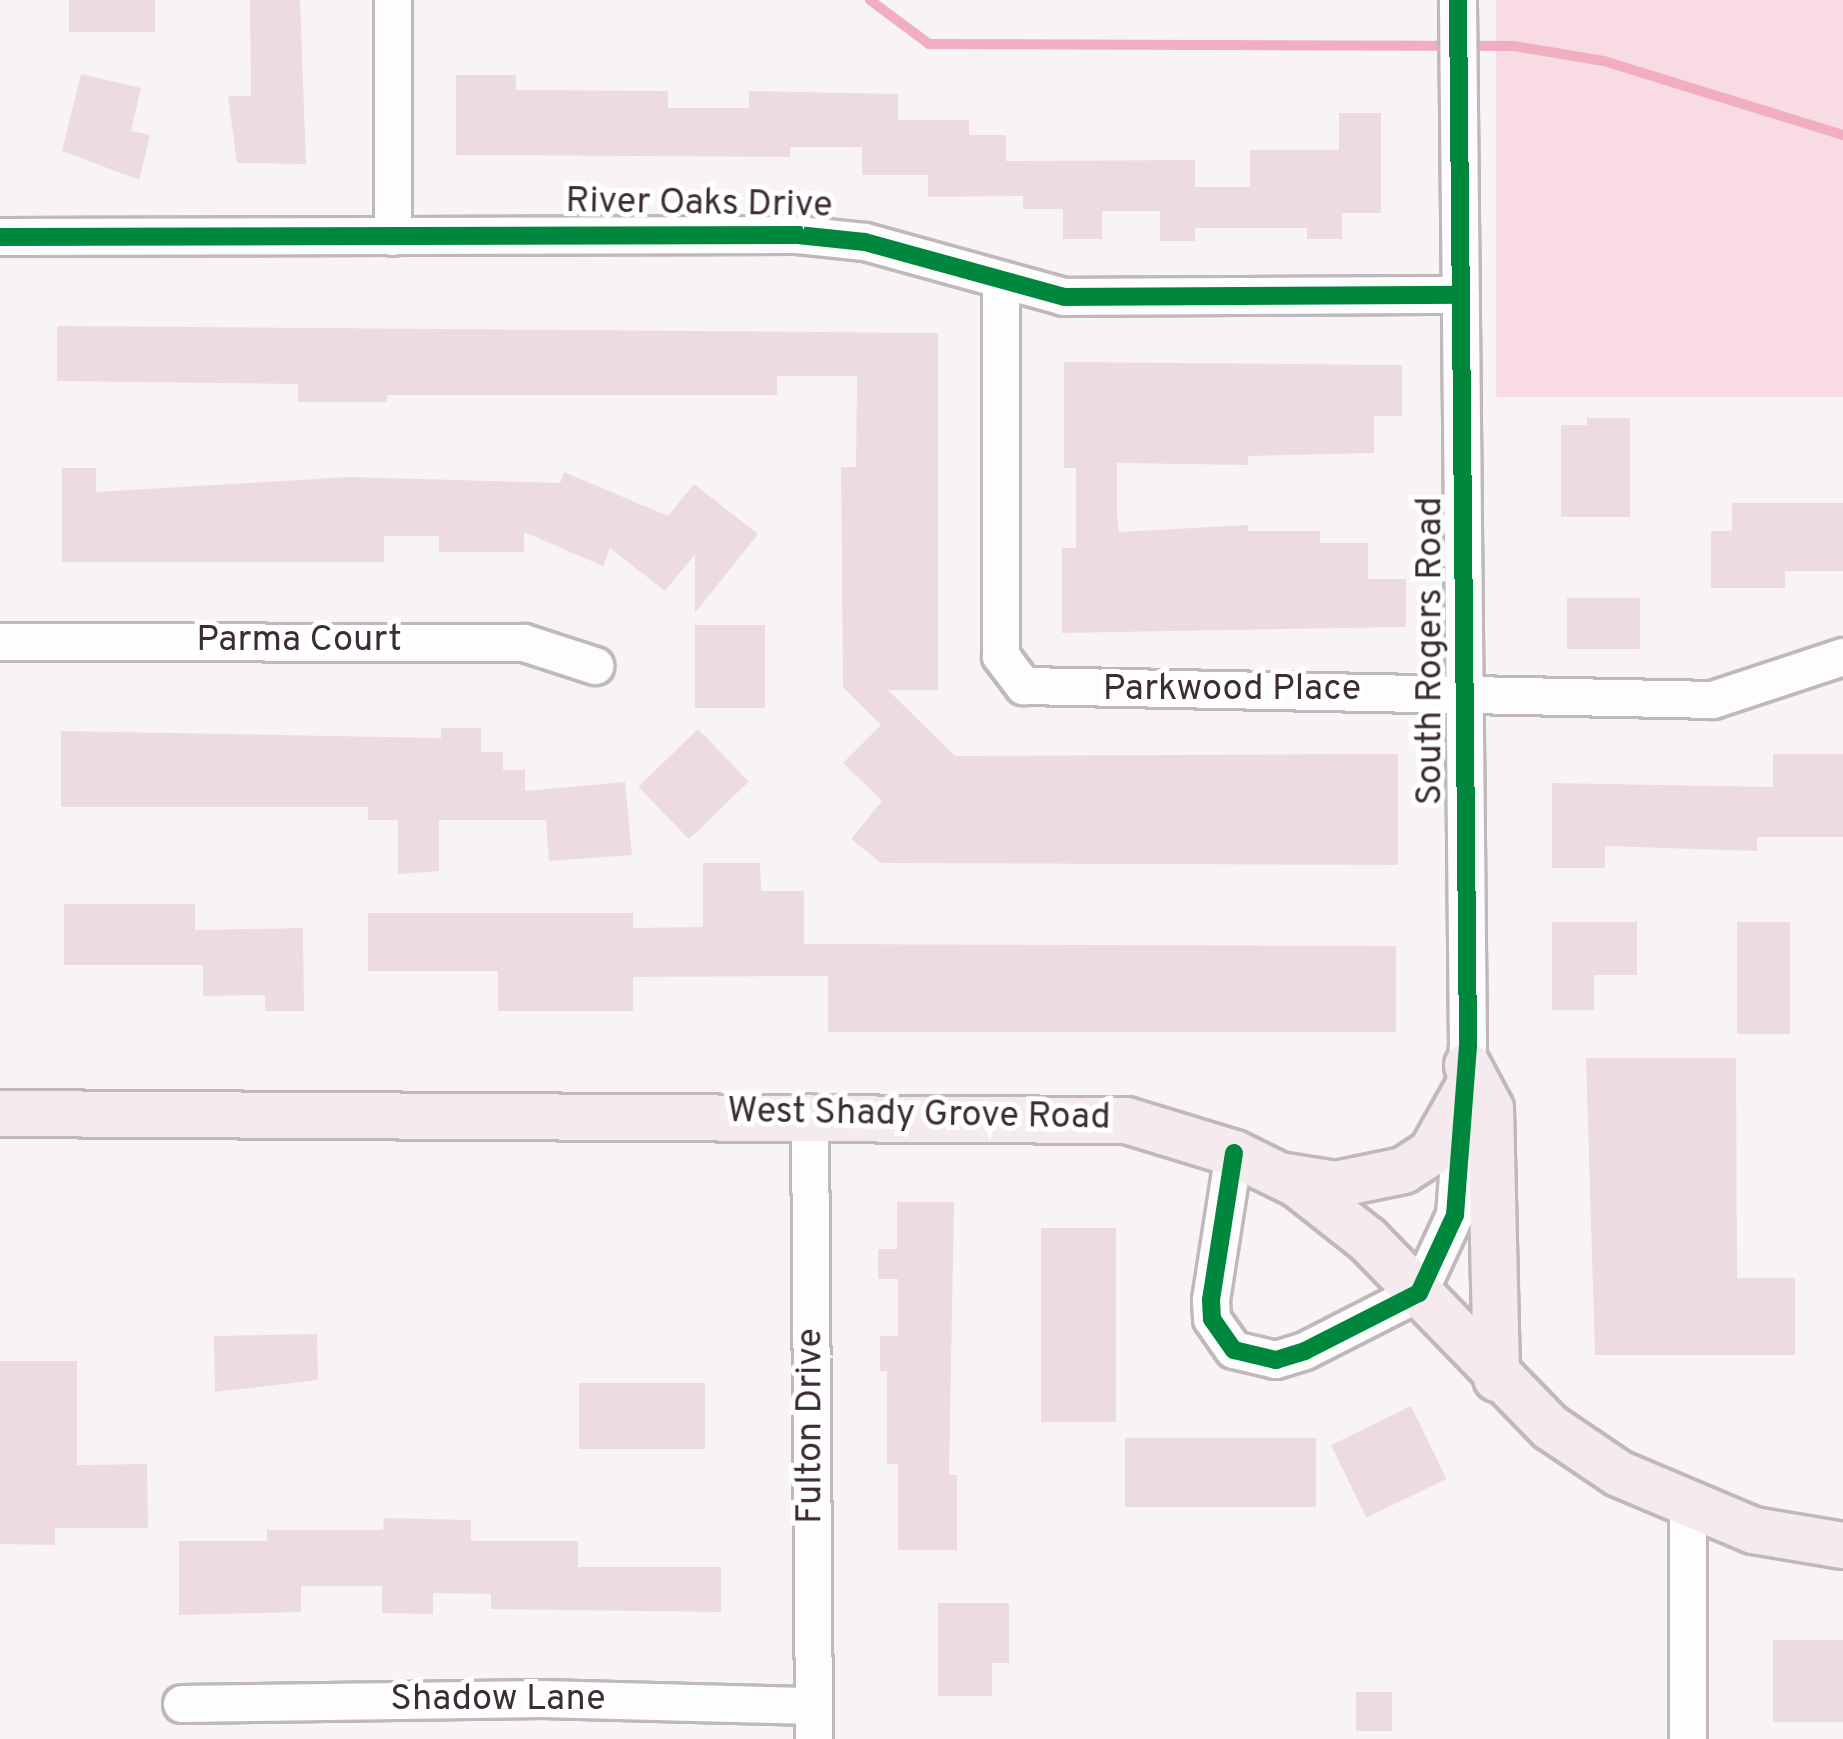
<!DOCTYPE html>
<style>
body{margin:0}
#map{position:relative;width:1843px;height:1739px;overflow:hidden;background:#f8f4f5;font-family:Overpass,sans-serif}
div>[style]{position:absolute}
.green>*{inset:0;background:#f9dce3;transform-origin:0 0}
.stream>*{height:10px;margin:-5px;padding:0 5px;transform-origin:5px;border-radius:5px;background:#f0aec0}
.building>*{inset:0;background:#ecdce0;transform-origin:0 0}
.roads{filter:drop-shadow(3px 0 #c0b8ba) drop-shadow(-3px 0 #c0b8ba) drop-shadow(0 3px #c0b8ba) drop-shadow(0 -3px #c0b8ba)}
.minor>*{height:36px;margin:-18px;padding:0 18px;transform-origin:18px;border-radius:18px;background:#fefdfe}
.major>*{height:45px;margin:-22.5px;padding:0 22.5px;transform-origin:22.5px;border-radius:22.5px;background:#f5ebee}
.cycleway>*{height:18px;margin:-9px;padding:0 9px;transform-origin:9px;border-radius:9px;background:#00873e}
span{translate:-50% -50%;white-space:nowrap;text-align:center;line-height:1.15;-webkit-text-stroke:10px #fff;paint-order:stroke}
.street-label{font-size:36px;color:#3c2d31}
</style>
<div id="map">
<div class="green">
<i style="left:1496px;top:0;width:347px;height:397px"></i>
</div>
<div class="stream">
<i style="left:870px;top:0;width:74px;rotate:36.7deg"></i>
<i style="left:929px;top:44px;width:585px;rotate:0.2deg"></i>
<i style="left:1514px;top:46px;width:91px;rotate:9.5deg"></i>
<i style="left:1604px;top:61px;width:250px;rotate:17.2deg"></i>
</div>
<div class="building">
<i style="left:69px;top:0;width:86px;height:32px"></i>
<i style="clip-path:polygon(250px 0,300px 0,306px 164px,237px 163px,228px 96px,251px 96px)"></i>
<i style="clip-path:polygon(81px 74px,141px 88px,131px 131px,150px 135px,139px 180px,62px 151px)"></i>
<i style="clip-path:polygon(456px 75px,516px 75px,516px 90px,668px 91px,668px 108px,749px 108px,749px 91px,898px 94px,898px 120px,969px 120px,969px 135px,1006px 135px,1006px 161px,1195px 160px,1195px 187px,1250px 187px,1250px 150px,1339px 150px,1339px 113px,1381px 113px,1381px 213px,1342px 213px,1342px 239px,1307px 239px,1307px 228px,1195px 228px,1195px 241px,1160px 241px,1160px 211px,1102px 211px,1102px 239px,1063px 239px,1063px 209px,1023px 209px,1023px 196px,928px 197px,928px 175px,862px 175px,862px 147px,790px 147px,790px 157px,456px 155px)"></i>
<i style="clip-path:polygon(57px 326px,938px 333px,938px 690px,888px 690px,955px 756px,1398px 754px,1398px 865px,881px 863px,851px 839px,882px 801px,843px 763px,881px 725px,843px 687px,841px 467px,856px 467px,857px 376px,777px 376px,777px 395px,387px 395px,387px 402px,298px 402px,298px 384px,57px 381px)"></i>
<i style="clip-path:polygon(1064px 362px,1402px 365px,1402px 416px,1374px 416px,1374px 453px,1248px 456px,1248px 465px,1117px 463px,1117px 515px,1119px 532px,1248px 525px,1248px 531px,1320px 531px,1320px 543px,1368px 543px,1368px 579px,1406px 579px,1406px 627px,1062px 633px,1062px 548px,1076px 548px,1076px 468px,1064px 468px)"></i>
<i style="clip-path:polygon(1587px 418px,1630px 418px,1630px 517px,1561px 517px,1561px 425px,1587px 425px)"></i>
<i style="clip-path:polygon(62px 468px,96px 468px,96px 492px,349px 477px,560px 483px,564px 472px,668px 516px,694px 484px,758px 534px,695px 613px,695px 554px,665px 591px,610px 548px,603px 566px,524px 532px,524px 552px,439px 552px,439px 536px,384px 536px,384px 562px,62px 562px)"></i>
<i style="clip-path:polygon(1732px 503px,1843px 503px,1843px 571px,1785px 571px,1785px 588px,1711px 588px,1711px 531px,1732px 531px)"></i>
<i style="left:1567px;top:598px;width:73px;height:51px"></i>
<i style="left:695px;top:625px;width:70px;height:83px"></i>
<i style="clip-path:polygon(441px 728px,481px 728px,481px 752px,503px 752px,503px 770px,525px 770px,525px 791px,625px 782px,632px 855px,549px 861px,546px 820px,439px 820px,439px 871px,398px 874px,398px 820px,368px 820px,368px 807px,61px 807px,61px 731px,441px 738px)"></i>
<i style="left:698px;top:729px;width:73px;height:83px;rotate:46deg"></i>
<i style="clip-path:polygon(1773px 754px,1843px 754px,1843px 837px,1757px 837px,1757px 851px,1605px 846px,1605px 868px,1552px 868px,1552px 783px,1773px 787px)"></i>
<i style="clip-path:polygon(703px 863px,760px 863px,761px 891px,804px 891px,804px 944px,1396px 946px,1396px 1032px,828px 1032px,828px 976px,633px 977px,633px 1011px,498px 1011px,498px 971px,368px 971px,368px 913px,633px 913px,633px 928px,703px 927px)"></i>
<i style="clip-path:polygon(64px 904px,195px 904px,195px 930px,303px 928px,304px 1011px,265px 1011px,265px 995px,203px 996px,203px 965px,64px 965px)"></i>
<i style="clip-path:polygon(1552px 922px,1637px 922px,1637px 975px,1594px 975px,1594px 1010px,1552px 1010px)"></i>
<i style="left:1737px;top:922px;width:53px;height:112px"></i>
<i style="clip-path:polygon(1586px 1058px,1736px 1058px,1737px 1278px,1795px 1278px,1795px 1355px,1595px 1355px)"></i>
<i style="clip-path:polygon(897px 1202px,954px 1202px,949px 1475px,957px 1475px,957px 1550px,898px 1550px,898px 1464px,887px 1464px,887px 1371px,880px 1371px,880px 1336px,898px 1336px,898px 1279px,878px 1279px,878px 1249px,897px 1249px)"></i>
<i style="left:1041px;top:1228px;width:75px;height:194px"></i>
<i style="clip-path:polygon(317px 1334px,318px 1380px,215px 1392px,214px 1336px)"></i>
<i style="clip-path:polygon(0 1361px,77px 1361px,77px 1465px,147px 1464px,148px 1528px,55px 1528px,55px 1545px,0 1544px)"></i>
<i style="left:579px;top:1383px;width:126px;height:66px"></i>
<i style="left:1411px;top:1406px;width:81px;height:89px;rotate:64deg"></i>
<i style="left:1125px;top:1438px;width:191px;height:69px"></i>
<i style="clip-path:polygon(384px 1518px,471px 1520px,471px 1541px,578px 1541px,578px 1567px,721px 1567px,721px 1612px,491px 1609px,491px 1594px,433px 1593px,433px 1614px,382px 1613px,382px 1586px,301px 1586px,301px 1612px,179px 1615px,179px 1541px,267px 1541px,267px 1530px,383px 1530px)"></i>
<i style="clip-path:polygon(938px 1603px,1009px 1603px,1009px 1663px,992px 1663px,992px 1696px,938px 1696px)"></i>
<i style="left:1773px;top:1640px;width:70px;height:82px"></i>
<i style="left:1356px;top:1692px;width:36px;height:39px"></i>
</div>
<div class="roads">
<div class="minor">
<i style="left:393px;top:0;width:237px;rotate:90deg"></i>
<i style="left:0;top:237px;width:798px;rotate:-0.14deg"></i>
<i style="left:798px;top:235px;width:67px;rotate:6deg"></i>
<i style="left:865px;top:242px;width:206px;rotate:15.4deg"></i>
<i style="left:1064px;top:297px;width:397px;rotate:-0.3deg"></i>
<i style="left:1001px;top:286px;width:370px;rotate:90deg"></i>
<i style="left:1001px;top:656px;width:38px;rotate:53deg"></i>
<i style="left:1024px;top:686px;width:689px;rotate:1.16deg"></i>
<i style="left:1713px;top:700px;width:137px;rotate:-18.3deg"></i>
<i style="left:0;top:642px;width:524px;rotate:0.11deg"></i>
<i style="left:524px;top:643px;width:75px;rotate:17.9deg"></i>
<i style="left:810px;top:1113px;width:626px;rotate:89.63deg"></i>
<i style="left:1234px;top:1153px;width:149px;rotate:98.9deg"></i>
<i style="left:1211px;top:1300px;width:19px;rotate:87deg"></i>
<i style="left:1212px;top:1319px;width:38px;rotate:55deg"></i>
<i style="left:1234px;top:1350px;width:43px;rotate:13.4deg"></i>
<i style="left:1276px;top:1360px;width:30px;rotate:-17deg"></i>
<i style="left:1305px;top:1351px;width:128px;rotate:-27deg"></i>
<i style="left:1419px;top:1293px;width:86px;rotate:-65.2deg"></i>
<i style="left:1455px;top:1215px;width:169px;rotate:-85.6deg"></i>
<i style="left:1468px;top:1046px;width:1046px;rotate:-90.55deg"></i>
<i style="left:1688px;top:1505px;width:234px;rotate:90deg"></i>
<i style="left:182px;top:1704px;width:360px;rotate:-0.8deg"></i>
<i style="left:542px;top:1699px;width:272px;rotate:1.5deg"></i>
</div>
<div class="major">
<i style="left:1467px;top:1065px;width:49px;rotate:61.9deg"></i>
<i style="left:1490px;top:1108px;width:270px;rotate:88.7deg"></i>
<i style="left:0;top:1113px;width:1126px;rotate:0.36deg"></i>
<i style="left:1126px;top:1120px;width:113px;rotate:17deg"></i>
<i style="left:1234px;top:1153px;width:70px;rotate:26.2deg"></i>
<i style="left:1297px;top:1184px;width:89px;rotate:38.2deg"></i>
<i style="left:1367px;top:1239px;width:262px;rotate:45.8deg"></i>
<i style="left:1550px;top:1427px;width:82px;rotate:34.1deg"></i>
<i style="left:1618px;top:1473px;width:147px;rotate:22.9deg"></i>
<i style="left:1753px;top:1530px;width:91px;rotate:9.5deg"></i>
<i style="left:1285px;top:1176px;width:51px;rotate:9.1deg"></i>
<i style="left:1335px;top:1184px;width:69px;rotate:-11.6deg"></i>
<i style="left:1403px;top:1170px;width:33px;rotate:-33deg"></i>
<i style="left:1431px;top:1152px;width:71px;rotate:-60.6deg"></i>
</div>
</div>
<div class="cycleway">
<i style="left:0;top:237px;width:798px;rotate:-0.14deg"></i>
<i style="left:798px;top:235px;width:67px;rotate:6deg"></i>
<i style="left:865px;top:242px;width:206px;rotate:15.4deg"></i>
<i style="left:1064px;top:297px;width:397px;rotate:-0.3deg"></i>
<i style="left:1234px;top:1153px;width:149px;rotate:98.9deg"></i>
<i style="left:1211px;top:1300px;width:19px;rotate:87deg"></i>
<i style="left:1212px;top:1319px;width:38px;rotate:55deg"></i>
<i style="left:1234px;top:1350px;width:43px;rotate:13.4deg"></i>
<i style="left:1276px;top:1360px;width:30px;rotate:-17deg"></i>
<i style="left:1305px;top:1351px;width:128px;rotate:-27deg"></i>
<i style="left:1419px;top:1293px;width:86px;rotate:-65.2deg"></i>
<i style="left:1455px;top:1215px;width:169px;rotate:-85.6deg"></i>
<i style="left:1468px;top:1046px;width:1046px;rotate:-90.55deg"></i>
</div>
<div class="street-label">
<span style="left:699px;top:205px;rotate:1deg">River Oaks Drive</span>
<span style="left:299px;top:642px">Parma Court</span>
<span style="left:1432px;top:651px;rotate:-90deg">South Rogers Road</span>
<span style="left:1232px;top:691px">Parkwood Place</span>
<span style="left:919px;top:1116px;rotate:1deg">West Shady Grove Road</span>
<span style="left:812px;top:1426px;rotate:-90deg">Fulton Drive</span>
<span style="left:498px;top:1701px">Shadow Lane</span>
</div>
</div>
